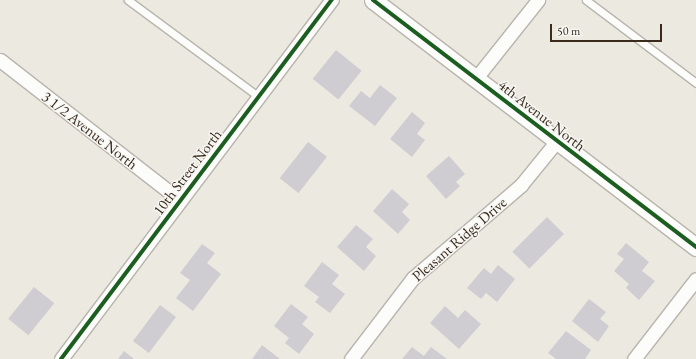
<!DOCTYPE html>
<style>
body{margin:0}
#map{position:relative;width:696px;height:359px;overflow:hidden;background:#ece9e0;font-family:"EB Garamond",serif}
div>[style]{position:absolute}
.building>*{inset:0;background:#d0cdd2;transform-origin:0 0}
.roads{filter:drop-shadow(1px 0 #b8b4ad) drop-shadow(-1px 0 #b8b4ad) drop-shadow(0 1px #b8b4ad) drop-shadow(0 -1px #b8b4ad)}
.service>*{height:7px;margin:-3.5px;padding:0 3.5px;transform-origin:3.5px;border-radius:3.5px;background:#fcfcfa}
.minor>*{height:13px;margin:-6.5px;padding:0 6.5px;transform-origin:6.5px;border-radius:6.5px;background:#fcfcfa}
.tertiary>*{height:17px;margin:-8.5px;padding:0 8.5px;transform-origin:8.5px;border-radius:8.5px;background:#fcfcfa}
.cycleway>*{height:4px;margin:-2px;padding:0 2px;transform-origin:2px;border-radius:2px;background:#1b5e20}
span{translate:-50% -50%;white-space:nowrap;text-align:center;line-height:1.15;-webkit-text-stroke:3px #f6f6f2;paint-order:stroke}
.street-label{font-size:15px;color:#3b2a1e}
.scale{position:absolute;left:550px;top:24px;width:112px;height:18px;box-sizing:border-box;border:2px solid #3b2a1e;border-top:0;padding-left:5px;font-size:12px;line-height:14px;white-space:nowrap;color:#3b2a1e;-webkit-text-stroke:3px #f6f6f2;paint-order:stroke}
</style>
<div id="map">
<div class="building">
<i style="left:336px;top:50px;width:33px;height:37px;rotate:39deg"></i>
<i style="clip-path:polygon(380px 85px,397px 98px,375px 126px,349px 106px,361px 91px,370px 98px)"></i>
<i style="clip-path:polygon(412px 112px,425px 123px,417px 134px,425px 140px,412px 157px,390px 139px)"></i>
<i style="left:308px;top:142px;width:24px;height:46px;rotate:38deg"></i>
<i style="clip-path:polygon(449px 156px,465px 174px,456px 182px,460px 186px,446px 199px,426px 176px)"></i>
<i style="clip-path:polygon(392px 189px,409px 204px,402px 212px,410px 220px,398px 234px,373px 211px)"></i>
<i style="left:547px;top:217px;width:24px;height:49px;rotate:45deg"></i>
<i style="clip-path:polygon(356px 225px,373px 239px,366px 247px,376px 256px,364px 271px,337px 247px)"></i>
<i style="clip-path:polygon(626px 243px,649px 262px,642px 271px,655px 281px,639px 300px,626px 288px,629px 284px,614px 271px,624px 259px,617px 254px)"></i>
<i style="clip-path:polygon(202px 244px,215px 253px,207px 263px,221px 274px,193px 311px,176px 298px,190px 280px,180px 273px)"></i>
<i style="clip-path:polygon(322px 262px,339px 275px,332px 284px,345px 294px,330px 313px,315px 302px,319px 297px,304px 286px)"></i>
<i style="clip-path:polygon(498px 265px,515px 279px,497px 302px,486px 293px,481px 299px,467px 288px,484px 268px,491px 274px)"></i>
<i style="left:34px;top:287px;width:26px;height:41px;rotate:39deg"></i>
<i style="clip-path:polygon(589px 299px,606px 312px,600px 319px,609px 326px,598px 342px,572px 321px)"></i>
<i style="clip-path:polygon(291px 304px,308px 317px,302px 324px,314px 334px,299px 354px,285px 343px,289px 338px,274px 326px)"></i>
<i style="left:160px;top:305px;width:20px;height:45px;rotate:37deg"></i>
<i style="clip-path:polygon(445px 306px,458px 318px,465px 310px,481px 324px,459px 349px,430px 323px)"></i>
<i style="clip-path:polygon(566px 331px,591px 350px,585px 359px,556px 359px,548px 353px)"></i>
<i style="clip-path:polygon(262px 345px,280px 359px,252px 359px)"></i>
<i style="clip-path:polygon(412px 347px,424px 356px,431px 347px,447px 359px,402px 359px)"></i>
<i style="clip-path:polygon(124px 351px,134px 359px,118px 359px)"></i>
</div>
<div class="roads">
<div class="service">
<i style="left:128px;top:0;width:163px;rotate:36.5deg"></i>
<i style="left:586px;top:0;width:138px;rotate:37deg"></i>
</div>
<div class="minor">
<i style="left:0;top:60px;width:228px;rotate:37.9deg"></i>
<i style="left:476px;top:78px;width:100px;rotate:-51.5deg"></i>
<i style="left:61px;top:359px;width:450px;rotate:-53deg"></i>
<i style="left:351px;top:359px;width:102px;rotate:-52.6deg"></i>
<i style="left:413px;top:278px;width:143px;rotate:-40.7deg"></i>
<i style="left:521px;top:185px;width:55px;rotate:-50.9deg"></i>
<i style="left:634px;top:359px;width:101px;rotate:-52.2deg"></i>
</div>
<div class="tertiary">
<i style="left:373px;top:0;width:407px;rotate:37.4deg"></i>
</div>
</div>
<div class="cycleway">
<i style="left:373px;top:0;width:407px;rotate:37.4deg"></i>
<i style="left:61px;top:359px;width:450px;rotate:-53deg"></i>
</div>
<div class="street-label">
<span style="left:542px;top:115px;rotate:38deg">4th Avenue North</span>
<span style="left:90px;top:130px;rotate:38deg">3 1/2 Avenue North</span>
<span style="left:187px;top:172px;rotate:-53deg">10th Street North</span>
<span style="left:459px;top:239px;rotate:-41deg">Pleasant Ridge Drive</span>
</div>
<div class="scale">50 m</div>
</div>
